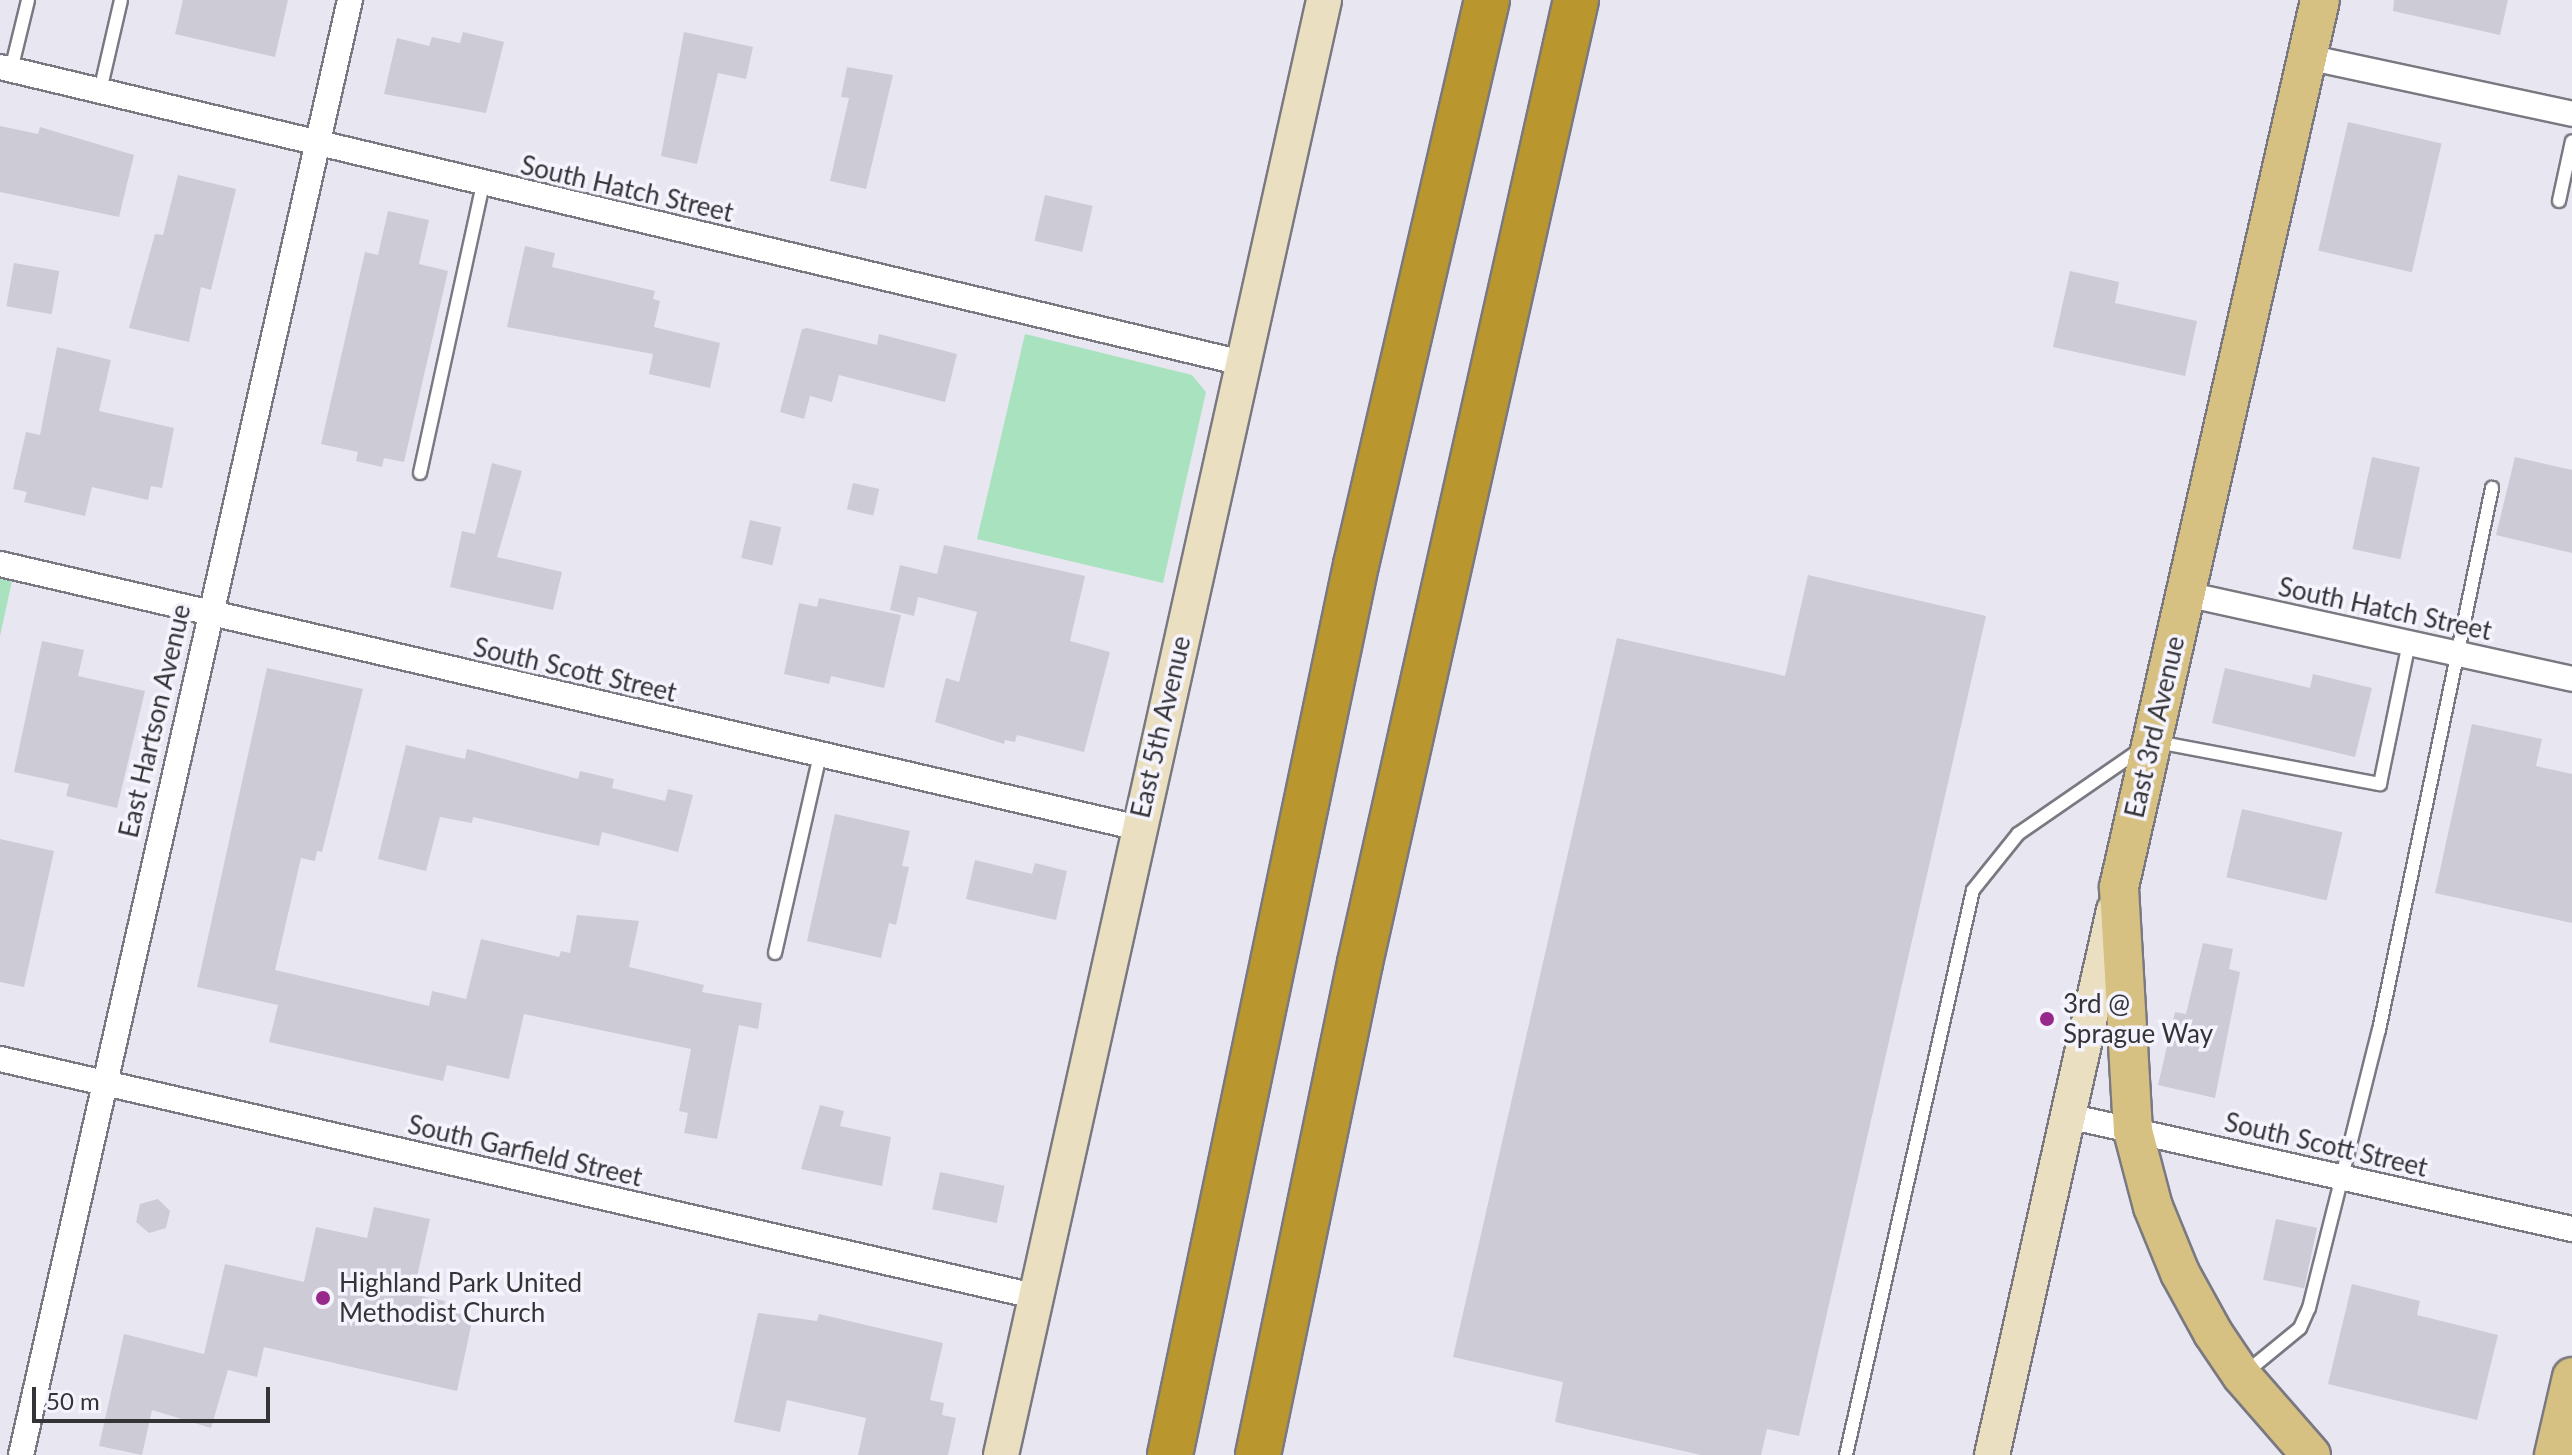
<!DOCTYPE html>
<style>
body{margin:0}
#map{position:relative;width:2572px;height:1455px;overflow:hidden;background:#e8e7f1;font-family:Lato,sans-serif}
div>[style]{position:absolute}
.green>*{inset:0;background:#a9e2be}
.building>*{inset:0;background:#cdcbd5;transform-origin:0 0}
.roads{filter:drop-shadow(2px 0 #7a7982) drop-shadow(-2px 0 #7a7982) drop-shadow(0 2px #7a7982) drop-shadow(0 -2px #7a7982)}
.lane>*{height:12px;margin:-6px;padding:0 6px;transform-origin:6px;border-radius:6px;background:#fff}
.street>*{height:24px;margin:-12px;padding:0 12px;transform-origin:12px;border-radius:12px;background:#fff}
.secondary>*{height:34px;margin:-17px;padding:0 17px;transform-origin:17px;border-radius:17px;background:#eae0c1}
.primary>*{height:38px;margin:-19px;padding:0 19px;transform-origin:19px;border-radius:19px;background:#d6c082}
.highway>*{height:44px;margin:-22px;padding:0 22px;transform-origin:22px;border-radius:22px;background:#ba962f}
.dots>*{width:22px;height:22px;translate:-50% -50%;box-sizing:border-box;border:4px solid #f5f4fe;border-radius:50%}
span{translate:-50% -50%;white-space:nowrap;text-align:center;line-height:1.15;-webkit-text-stroke:7px #f5f4fe;paint-order:stroke}
.street-label{font-size:26px;color:#343437}
.poi-label{font-size:26px;color:#343437}
.left{translate:0 -50%;text-align:left}
.scale{position:absolute;left:32px;top:1387px;width:238px;height:36px;box-sizing:border-box;border:4px solid #343437;border-top:0;padding-left:10px;font-size:24px;line-height:28px;white-space:nowrap;color:#343437;-webkit-text-stroke:6px #f5f4fe;paint-order:stroke}
</style>
<div id="map">
<div class="green">
<i style="clip-path:polygon(1025px 334px,1192px 375px,1206px 392px,1163px 583px,977px 539px)"></i>
<i style="clip-path:polygon(0 579px,12px 581px,0 636px)"></i>
</div>
<div class="building">
<i style="clip-path:polygon(183px 0,288px 0,275px 57px,175px 34px)"></i>
<i style="clip-path:polygon(2394px 0,2508px 0,2500px 35px,2393px 11px)"></i>
<i style="clip-path:polygon(463px 32px,504px 42px,486px 113px,384px 94px,397px 38px,429px 46px,432px 37px,460px 43px)"></i>
<i style="clip-path:polygon(684px 32px,753px 47px,746px 79px,718px 73px,697px 164px,661px 156px)"></i>
<i style="clip-path:polygon(847px 67px,893px 75px,866px 189px,830px 181px,849px 98px,841px 97px)"></i>
<i style="left:2348px;top:122px;width:96px;height:132px;rotate:13deg"></i>
<i style="clip-path:polygon(0 126px,38px 134px,40px 127px,134px 155px,119px 217px,0 192px)"></i>
<i style="clip-path:polygon(178px 175px,236px 189px,211px 290px,201px 287px,189px 342px,129px 328px,155px 234px,163px 235px)"></i>
<i style="left:1045px;top:195px;width:49px;height:47px;rotate:13deg"></i>
<i style="clip-path:polygon(388px 211px,429px 220px,419px 264px,448px 271px,404px 462px,384px 458px,382px 467px,356px 461px,358px 452px,321px 444px,365px 252px,378px 255px)"></i>
<i style="clip-path:polygon(525px 246px,555px 253px,552px 267px,655px 291px,653px 299px,660px 301px,654px 327px,720px 343px,710px 388px,649px 374px,653px 354px,507px 327px)"></i>
<i style="left:14px;top:263px;width:46px;height:44px;rotate:10deg"></i>
<i style="clip-path:polygon(2070px 271px,2119px 282px,2115px 303px,2197px 321px,2185px 376px,2053px 347px)"></i>
<i style="clip-path:polygon(807px 328px,877px 345px,879px 334px,957px 354px,945px 402px,839px 375px,832px 402px,810px 396px,804px 419px,780px 412px,802px 329px)"></i>
<i style="clip-path:polygon(57px 347px,111px 360px,99px 411px,174px 428px,162px 488px,151px 486px,148px 500px,92px 487px,85px 516px,24px 502px,27px 492px,13px 489px,26px 432px,40px 435px)"></i>
<i style="left:2372px;top:457px;width:49px;height:94px;rotate:12deg"></i>
<i style="clip-path:polygon(2515px 457px,2572px 470px,2572px 553px,2496px 535px)"></i>
<i style="clip-path:polygon(492px 463px,522px 471px,497px 557px,562px 572px,553px 610px,450px 587px,462px 531px,475px 534px)"></i>
<i style="left:853px;top:483px;width:27px;height:27px;rotate:13deg"></i>
<i style="left:750px;top:520px;width:32px;height:39px;rotate:13deg"></i>
<i style="clip-path:polygon(944px 545px,1085px 576px,1070px 641px,1110px 652px,1084px 752px,1017px 735px,1015px 742px,1005px 740px,1004px 744px,935px 722px,946px 678px,959px 682px,977px 612px,918px 597px,914px 616px,890px 610px,900px 565px,937px 574px)"></i>
<i style="clip-path:polygon(1808px 575px,1986px 616px,1799px 1436px,1767px 1429px,1761px 1455px,1701px 1455px,1555px 1422px,1563px 1382px,1453px 1357px,1617px 638px,1785px 676px)"></i>
<i style="clip-path:polygon(819px 598px,901px 615px,884px 688px,831px 676px,829px 684px,784px 674px,799px 603px,817px 607px)"></i>
<i style="clip-path:polygon(42px 641px,84px 650px,78px 676px,145px 691px,117px 808px,66px 796px,69px 784px,14px 772px)"></i>
<i style="clip-path:polygon(267px 668px,363px 689px,322px 852px,317px 851px,315px 861px,301px 858px,275px 970px,429px 1006px,432px 991px,466px 999px,481px 939px,559px 957px,561px 951px,570px 953px,577px 915px,639px 921px,629px 967px,704px 985px,702px 992px,762px 1003px,758px 1029px,739px 1025px,717px 1139px,684px 1133px,688px 1113px,679px 1111px,691px 1049px,524px 1014px,509px 1079px,447px 1065px,443px 1081px,269px 1042px,278px 1005px,197px 987px)"></i>
<i style="clip-path:polygon(2225px 668px,2310px 688px,2313px 674px,2372px 688px,2355px 757px,2212px 723px)"></i>
<i style="clip-path:polygon(2472px 724px,2542px 739px,2536px 766px,2572px 774px,2572px 923px,2435px 893px)"></i>
<i style="clip-path:polygon(406px 745px,465px 759px,467px 749px,578px 779px,580px 771px,614px 779px,612px 788px,665px 801px,668px 789px,693px 795px,678px 852px,602px 832px,599px 846px,473px 817px,472px 823px,440px 817px,426px 871px,378px 859px)"></i>
<i style="left:2242px;top:809px;width:103px;height:70px;rotate:13deg"></i>
<i style="clip-path:polygon(835px 814px,910px 831px,902px 866px,909px 867px,896px 925px,889px 923px,881px 958px,807px 941px)"></i>
<i style="clip-path:polygon(0 839px,54px 851px,24px 987px,0 982px)"></i>
<i style="clip-path:polygon(975px 860px,1032px 874px,1035px 863px,1067px 871px,1056px 920px,966px 899px)"></i>
<i style="clip-path:polygon(2203px 943px,2233px 949px,2229px 969px,2240px 972px,2215px 1098px,2158px 1085px,2175px 1012px,2186px 1014px)"></i>
<i style="clip-path:polygon(820px 1105px,844px 1111px,840px 1126px,891px 1137px,882px 1186px,801px 1169px)"></i>
<i style="left:940px;top:1172px;width:66px;height:38px;rotate:12deg"></i>
<i style="clip-path:polygon(158px 1199px,170px 1211px,166px 1228px,149px 1233px,136px 1222px,140px 1204px)"></i>
<i style="clip-path:polygon(374px 1207px,430px 1219px,413px 1294px,445px 1301px,443px 1310px,473px 1317px,457px 1391px,264px 1347px,257px 1377px,228px 1370px,211px 1428px,152px 1410px,142px 1455px,99px 1446px,124px 1334px,204px 1354px,225px 1264px,304px 1282px,316px 1227px,367px 1238px)"></i>
<i style="left:2276px;top:1219px;width:42px;height:62px;rotate:12deg"></i>
<i style="clip-path:polygon(2352px 1284px,2420px 1301px,2417px 1315px,2498px 1335px,2477px 1420px,2328px 1384px)"></i>
<i style="clip-path:polygon(758px 1313px,817px 1321px,819px 1314px,943px 1343px,930px 1400px,944px 1403px,942px 1415px,956px 1418px,948px 1455px,858px 1455px,866px 1418px,787px 1400px,780px 1432px,734px 1422px)"></i>
</div>
<div class="roads">
<div class="lane">
<i style="left:11px;top:70px;width:72px;rotate:-76.3deg"></i>
<i style="left:100px;top:91px;width:93px;rotate:-77deg"></i>
<i style="left:2559px;top:201px;width:61px;rotate:-77.8deg"></i>
<i style="left:420px;top:473px;width:296px;rotate:-77.7deg"></i>
<i style="left:2157px;top:742px;width:227px;rotate:10.7deg"></i>
<i style="left:2380px;top:784px;width:144px;rotate:-78.4deg"></i>
<i style="left:775px;top:953px;width:203px;rotate:-77.2deg"></i>
<i style="left:2244px;top:1374px;width:72px;rotate:-39.4deg"></i>
<i style="left:2300px;top:1328px;width:22px;rotate:-66deg"></i>
<i style="left:2309px;top:1308px;width:287px;rotate:-75.9deg"></i>
<i style="left:2379px;top:1030px;width:554px;rotate:-78.22deg"></i>
<i style="left:1846px;top:1455px;width:579px;rotate:-77.33deg"></i>
<i style="left:1973px;top:890px;width:72px;rotate:-51.2deg"></i>
<i style="left:2018px;top:834px;width:150px;rotate:-34.6deg"></i>
</div>
<div class="street">
<i style="left:2307px;top:57px;width:271px;rotate:12.1deg"></i>
<i style="left:0;top:67px;width:1277px;rotate:13.4deg"></i>
<i style="left:0;top:564px;width:1169px;rotate:13.05deg"></i>
<i style="left:2186px;top:594px;width:395px;rotate:12.4deg"></i>
<i style="left:0;top:1059px;width:1065px;rotate:12.91deg"></i>
<i style="left:2068px;top:1116px;width:517px;rotate:12.64deg"></i>
<i style="left:21px;top:1455px;width:1492px;rotate:-77.26deg"></i>
</div>
<div class="secondary">
<i style="left:1001px;top:1455px;width:1490px;rotate:-77.48deg"></i>
<i style="left:1992px;top:1455px;width:558px;rotate:-77.38deg"></i>
</div>
<div class="primary">
<i style="left:2311px;top:1455px;width:105px;rotate:-131.1deg"></i>
<i style="left:2242px;top:1376px;width:52px;rotate:-124deg"></i>
<i style="left:2213px;top:1333px;width:68px;rotate:-118.8deg"></i>
<i style="left:2180px;top:1273px;width:71px;rotate:-112.2deg"></i>
<i style="left:2153px;top:1207px;width:79px;rotate:-104.7deg"></i>
<i style="left:2133px;top:1131px;width:244px;rotate:-93.3deg"></i>
<i style="left:2119px;top:887px;width:909px;rotate:-77.23deg"></i>
<i style="left:2554px;top:1455px;width:80px;rotate:-77deg"></i>
</div>
<div class="highway">
<i style="left:1170px;top:1455px;width:909px;rotate:-78.2deg"></i>
<i style="left:1356px;top:565px;width:580px;rotate:-76.95deg"></i>
<i style="left:1258px;top:1455px;width:502px;rotate:-78.29deg"></i>
<i style="left:1360px;top:963px;width:987px;rotate:-77.36deg"></i>
</div>
</div>
<div class="dots">
<i style="left:2047px;top:1019px;background:#96298a"></i>
<i style="left:323px;top:1298px;background:#96298a"></i>
</div>
<div class="street-label">
<span style="left:627px;top:189px;rotate:13deg">South Hatch Street</span>
<span style="left:2385px;top:609px;rotate:12deg">South Hatch Street</span>
<span style="left:575px;top:670px;rotate:13deg">South Scott Street</span>
<span style="left:155px;top:721px;rotate:-77deg">East Hartson Avenue</span>
<span style="left:1161px;top:727px;rotate:-77deg">East 5th Avenue</span>
<span style="left:2155px;top:727px;rotate:-77deg">East 3rd Avenue</span>
<span style="left:2326px;top:1145px;rotate:13deg">South Scott Street</span>
<span style="left:525px;top:1151px;rotate:13deg">South Garfield Street</span>
</div>
<div class="poi-label">
<span class="left" style="left:2063px;top:1019px">3rd @<br>Sprague Way</span>
<span class="left" style="left:339px;top:1298px">Highland Park United<br>Methodist Church</span>
</div>
<div class="scale">50 m</div>
</div>
